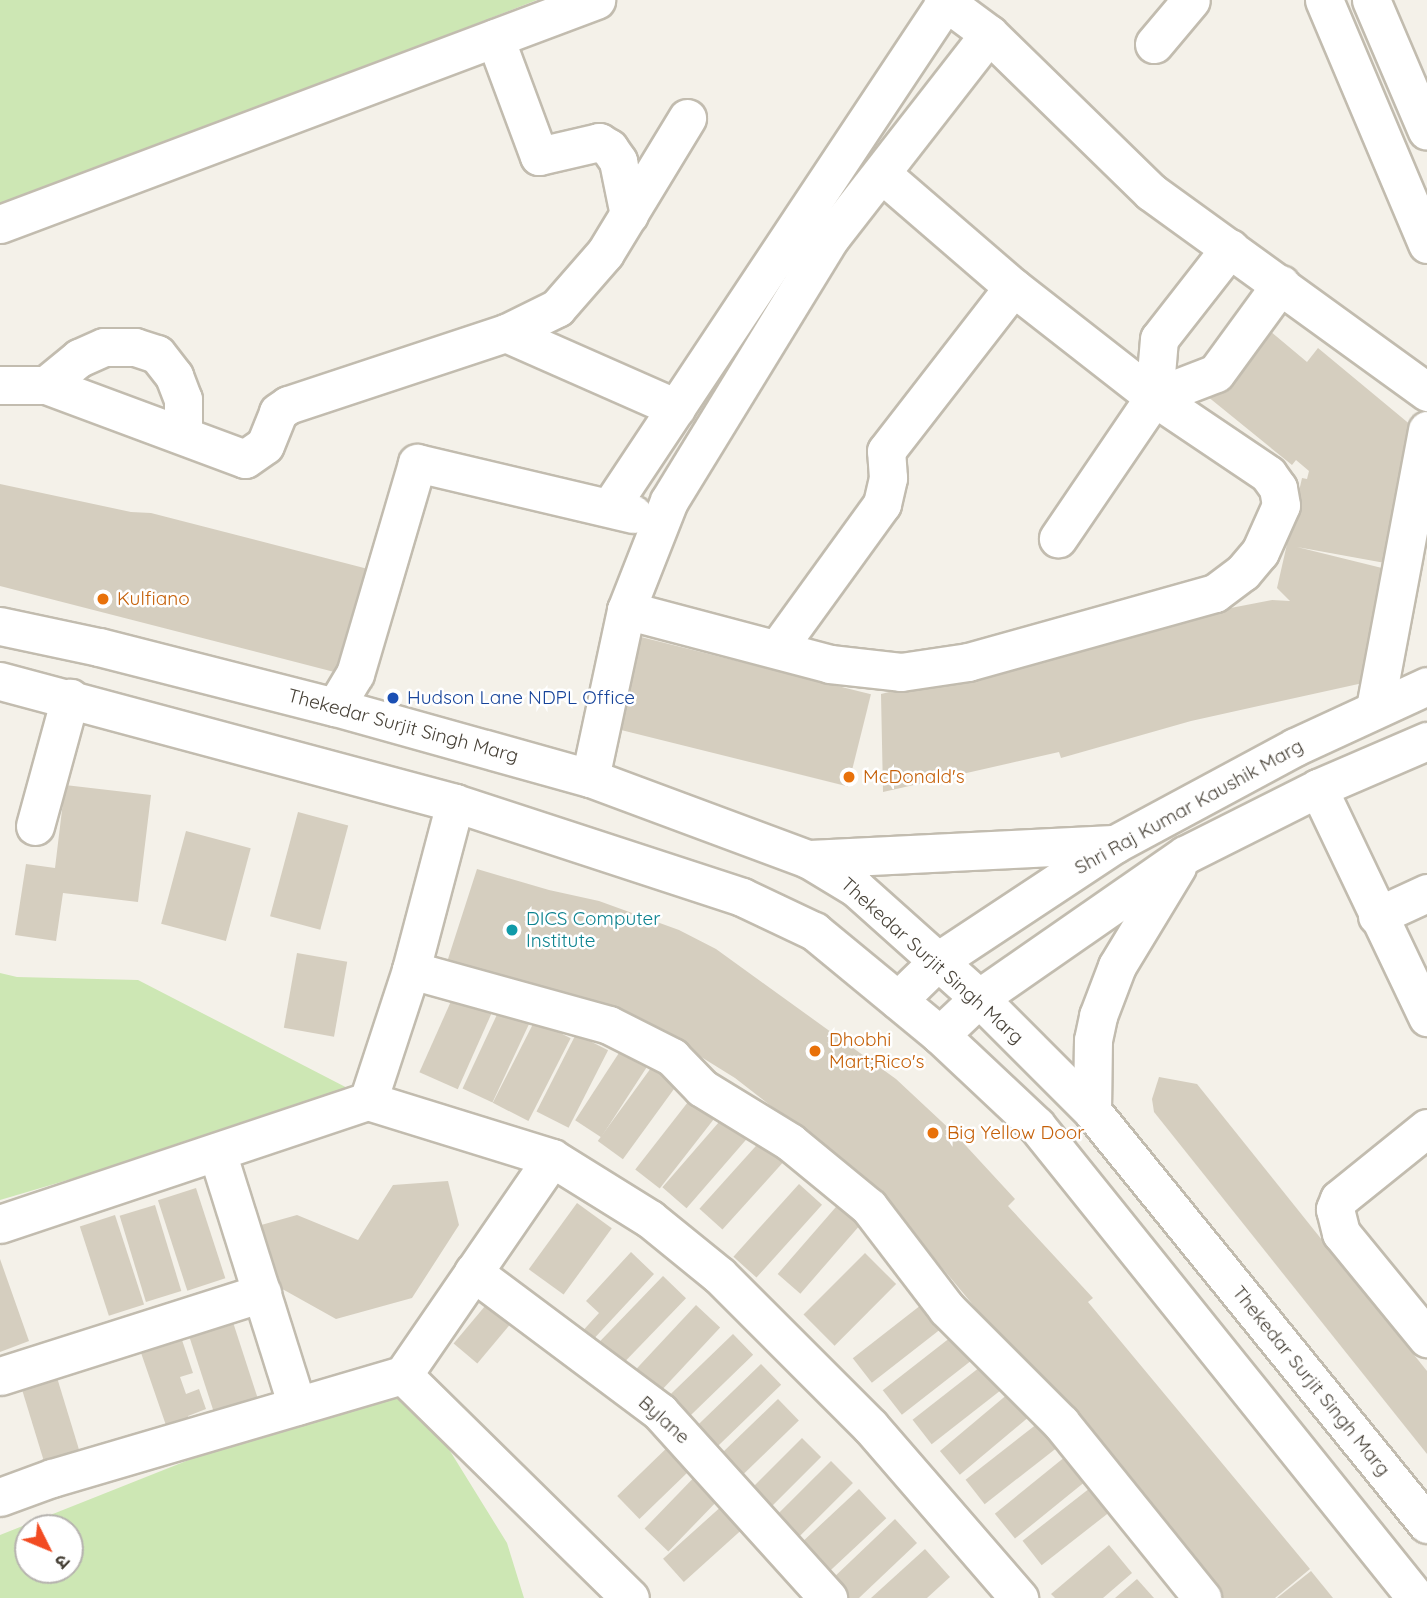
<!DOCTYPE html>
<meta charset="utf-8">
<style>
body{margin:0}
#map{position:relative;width:1427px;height:1598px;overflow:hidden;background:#f4f1e9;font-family:Quicksand,"Noto Sans Devanagari",sans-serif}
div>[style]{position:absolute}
.green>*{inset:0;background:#cde7b4}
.building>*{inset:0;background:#d5cebf;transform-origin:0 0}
.roads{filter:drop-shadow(2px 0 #c2bcaf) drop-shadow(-2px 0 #c2bcaf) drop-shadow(0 2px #c2bcaf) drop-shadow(0 -2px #c2bcaf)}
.minor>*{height:37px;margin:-18.5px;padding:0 18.5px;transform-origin:18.5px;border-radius:18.5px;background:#fff}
.dots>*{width:19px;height:19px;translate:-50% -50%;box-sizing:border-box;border:4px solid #fff;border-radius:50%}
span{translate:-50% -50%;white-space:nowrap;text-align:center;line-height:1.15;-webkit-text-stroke:5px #fff;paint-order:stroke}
.food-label{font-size:19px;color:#c56008}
.left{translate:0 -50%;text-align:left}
.transit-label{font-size:19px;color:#164399}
.street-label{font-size:19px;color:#484238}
.culture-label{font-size:19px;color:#0d838f}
.north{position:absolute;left:14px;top:1514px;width:70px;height:70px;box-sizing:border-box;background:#fff;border:2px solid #b6b3af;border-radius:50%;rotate:133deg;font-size:19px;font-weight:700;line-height:28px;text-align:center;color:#484238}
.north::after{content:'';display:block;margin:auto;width:24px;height:32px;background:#f24b22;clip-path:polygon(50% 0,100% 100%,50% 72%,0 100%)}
</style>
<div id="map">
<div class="green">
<i style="clip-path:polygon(0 0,537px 0,0 210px)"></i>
<i style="clip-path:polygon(0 973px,17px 977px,138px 980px,359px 1094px,0 1200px)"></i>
<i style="clip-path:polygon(evenodd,403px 1375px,507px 1543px,524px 1598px,0 1598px,0 1535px,403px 1375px,28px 1528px,70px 1528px,70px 1570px,28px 1570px,28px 1528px)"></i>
</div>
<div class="building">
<i style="clip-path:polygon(1264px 326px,1307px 362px,1318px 348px,1418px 431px,1396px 565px,1297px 547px,1382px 568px,1386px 576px,1363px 683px,1191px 721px,1061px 758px,1059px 752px,883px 792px,881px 694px,1210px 612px,1272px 600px,1290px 601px,1277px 588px,1302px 478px,1307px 479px,1309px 471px,1296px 460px,1292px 465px,1207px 396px)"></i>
<i style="clip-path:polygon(0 484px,131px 512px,151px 513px,368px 569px,342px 674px,0 586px)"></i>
<i style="left:641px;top:637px;width:237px;height:95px;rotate:14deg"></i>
<i style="clip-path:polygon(65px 785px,151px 795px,138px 902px,63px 893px,56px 941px,15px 935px,26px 864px,55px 868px)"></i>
<i style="left:298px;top:812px;width:52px;height:108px;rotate:15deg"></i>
<i style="left:186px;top:831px;width:67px;height:96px;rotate:15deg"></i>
<i style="clip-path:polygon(477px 869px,549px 890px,599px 901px,679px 930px,716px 949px,896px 1079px,956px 1135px,1015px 1199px,1008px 1206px,1093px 1298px,1088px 1302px,1310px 1569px,1275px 1598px,1217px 1598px,914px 1234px,860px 1179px,802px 1130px,735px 1078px,669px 1037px,599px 1003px,447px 962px)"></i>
<i style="left:297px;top:953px;width:51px;height:76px;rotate:10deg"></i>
<i style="left:456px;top:990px;width:42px;height:90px;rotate:24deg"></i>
<i style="left:501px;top:1006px;width:33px;height:91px;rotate:25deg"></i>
<i style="left:535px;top:1020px;width:40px;height:93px;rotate:27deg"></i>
<i style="left:576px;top:1034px;width:36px;height:87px;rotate:27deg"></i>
<i style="left:628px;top:1039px;width:31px;height:97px;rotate:33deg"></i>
<i style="left:656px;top:1061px;width:31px;height:99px;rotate:36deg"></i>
<i style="clip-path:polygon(1159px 1077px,1197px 1084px,1427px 1371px,1427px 1454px,1154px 1112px,1152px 1099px)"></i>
<i style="left:695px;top:1093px;width:31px;height:97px;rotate:38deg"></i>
<i style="left:726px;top:1114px;width:32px;height:97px;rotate:41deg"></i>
<i style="left:765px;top:1136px;width:31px;height:98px;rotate:42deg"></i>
<i style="clip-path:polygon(448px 1181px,459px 1225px,412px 1298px,336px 1319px,268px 1281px,250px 1228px,297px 1215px,358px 1240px,393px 1185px)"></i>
<i style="left:799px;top:1184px;width:31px;height:98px;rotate:42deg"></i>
<i style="left:196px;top:1188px;width:95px;height:40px;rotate:72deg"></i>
<i style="left:842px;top:1200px;width:30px;height:98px;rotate:41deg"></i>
<i style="left:577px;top:1203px;width:43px;height:82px;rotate:36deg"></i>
<i style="left:155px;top:1205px;width:90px;height:37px;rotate:73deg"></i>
<i style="left:115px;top:1215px;width:94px;height:37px;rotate:72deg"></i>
<i style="clip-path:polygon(631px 1252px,654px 1274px,589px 1344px,579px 1335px,599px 1313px,586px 1301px)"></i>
<i style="left:865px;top:1253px;width:44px;height:87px;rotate:45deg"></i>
<i style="clip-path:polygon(0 1259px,29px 1341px,0 1352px)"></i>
<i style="left:663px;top:1276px;width:32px;height:100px;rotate:44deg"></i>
<i style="left:496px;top:1293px;width:31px;height:66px;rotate:40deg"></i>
<i style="left:930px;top:1298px;width:31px;height:98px;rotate:52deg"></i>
<i style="left:696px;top:1305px;width:33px;height:93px;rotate:43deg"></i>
<i style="left:230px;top:1313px;width:100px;height:46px;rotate:72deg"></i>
<i style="left:960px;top:1330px;width:31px;height:98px;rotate:52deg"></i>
<i style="left:733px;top:1334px;width:29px;height:94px;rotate:46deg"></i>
<i style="clip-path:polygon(181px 1337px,193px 1373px,180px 1377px,186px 1394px,199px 1389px,206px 1409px,188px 1416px,192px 1426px,169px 1434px,140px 1350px)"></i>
<i style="left:989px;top:1360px;width:31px;height:97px;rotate:52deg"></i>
<i style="left:761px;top:1364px;width:29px;height:90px;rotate:46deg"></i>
<i style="left:55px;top:1371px;width:93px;height:37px;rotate:73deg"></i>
<i style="left:1015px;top:1388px;width:31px;height:98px;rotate:50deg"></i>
<i style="left:778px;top:1399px;width:30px;height:84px;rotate:46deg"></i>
<i style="left:1042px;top:1420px;width:31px;height:97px;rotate:52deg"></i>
<i style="left:802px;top:1438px;width:27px;height:75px;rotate:45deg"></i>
<i style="left:674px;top:1441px;width:32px;height:79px;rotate:46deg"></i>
<i style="left:1071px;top:1452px;width:32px;height:98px;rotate:51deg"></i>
<i style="left:831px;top:1461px;width:31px;height:79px;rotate:45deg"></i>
<i style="left:705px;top:1466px;width:33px;height:87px;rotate:44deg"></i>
<i style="left:1099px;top:1481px;width:31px;height:97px;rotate:52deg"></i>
<i style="left:859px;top:1489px;width:40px;height:93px;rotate:47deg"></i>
<i style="left:724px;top:1504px;width:31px;height:82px;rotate:48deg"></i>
<i style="clip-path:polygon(895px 1519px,917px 1543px,859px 1598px,846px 1598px,830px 1581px)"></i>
<i style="clip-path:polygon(1109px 1545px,1132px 1573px,1103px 1598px,1055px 1598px,1051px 1594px)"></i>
<i style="clip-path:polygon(925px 1549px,950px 1577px,927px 1598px,871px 1598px)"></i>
<i style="clip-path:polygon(1311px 1571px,1333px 1598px,1277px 1598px)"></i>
<i style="clip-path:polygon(1137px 1579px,1154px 1598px,1115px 1598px)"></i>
</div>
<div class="roads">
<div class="minor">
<i style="left:943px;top:0;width:57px;rotate:36.5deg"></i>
<i style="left:989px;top:34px;width:226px;rotate:44.3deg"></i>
<i style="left:1151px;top:192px;width:341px;rotate:35.9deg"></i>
<i style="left:1324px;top:0;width:265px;rotate:67.1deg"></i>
<i style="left:1371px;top:0;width:142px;rotate:66.9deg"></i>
<i style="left:495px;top:38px;width:126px;rotate:69.6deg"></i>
<i style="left:539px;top:156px;width:62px;rotate:-13.1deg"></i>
<i style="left:599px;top:142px;width:12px;rotate:31deg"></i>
<i style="left:609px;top:148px;width:16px;rotate:55deg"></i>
<i style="left:618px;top:161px;width:55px;rotate:78.5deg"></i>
<i style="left:1154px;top:44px;width:57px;rotate:-49.9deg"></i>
<i style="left:882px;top:174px;width:173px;rotate:40.8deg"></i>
<i style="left:0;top:224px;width:637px;rotate:-20.6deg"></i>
<i style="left:1230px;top:248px;width:115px;rotate:128deg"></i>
<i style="left:1159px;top:339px;width:58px;rotate:94.9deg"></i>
<i style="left:1154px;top:397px;width:66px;rotate:-21.2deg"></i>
<i style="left:1216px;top:373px;width:110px;rotate:-53.9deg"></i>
<i style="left:506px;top:333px;width:186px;rotate:23.8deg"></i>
<i style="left:0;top:385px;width:46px"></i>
<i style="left:46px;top:385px;width:212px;rotate:20.4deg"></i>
<i style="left:245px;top:459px;width:24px;rotate:-35deg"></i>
<i style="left:265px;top:445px;width:35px;rotate:-68deg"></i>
<i style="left:278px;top:412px;width:12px;rotate:-35deg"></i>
<i style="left:288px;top:405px;width:230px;rotate:-18.3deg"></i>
<i style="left:506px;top:333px;width:57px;rotate:-26.1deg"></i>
<i style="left:557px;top:308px;width:73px;rotate:-48.9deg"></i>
<i style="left:605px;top:253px;width:158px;rotate:-58.7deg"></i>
<i style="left:46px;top:385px;width:43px;rotate:-39.3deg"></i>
<i style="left:79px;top:358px;width:27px;rotate:-24deg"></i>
<i style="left:104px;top:347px;width:31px"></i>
<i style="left:135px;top:347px;width:23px;rotate:18deg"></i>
<i style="left:157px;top:354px;width:28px;rotate:52deg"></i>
<i style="left:174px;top:376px;width:25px;rotate:69deg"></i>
<i style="left:183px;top:399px;width:35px;rotate:90deg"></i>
<i style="left:610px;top:507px;width:609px;rotate:-56.39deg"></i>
<i style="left:626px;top:610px;width:211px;rotate:14.8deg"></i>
<i style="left:830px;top:664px;width:71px;rotate:6.4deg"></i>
<i style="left:901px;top:672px;width:68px;rotate:-8.5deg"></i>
<i style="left:968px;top:662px;width:256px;rotate:-15.6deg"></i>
<i style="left:1215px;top:593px;width:35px;rotate:-37deg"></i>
<i style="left:1243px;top:572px;width:26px;rotate:-50deg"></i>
<i style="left:1260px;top:552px;width:51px;rotate:-65.9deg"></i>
<i style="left:1281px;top:505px;width:17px;rotate:-100deg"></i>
<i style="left:1278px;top:488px;width:17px;rotate:-126deg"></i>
<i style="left:1268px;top:474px;width:138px;rotate:-146deg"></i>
<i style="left:0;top:626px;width:101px;rotate:12deg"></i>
<i style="left:99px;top:647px;width:244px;rotate:14.3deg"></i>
<i style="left:335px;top:707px;width:265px;rotate:15.6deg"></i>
<i style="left:590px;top:778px;width:233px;rotate:20.4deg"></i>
<i style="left:808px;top:859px;width:56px;rotate:31.1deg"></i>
<i style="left:856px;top:888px;width:165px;rotate:41.8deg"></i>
<i style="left:979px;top:998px;width:160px;rotate:45deg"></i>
<i style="left:1092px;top:1111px;width:532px;rotate:50.95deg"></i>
<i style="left:777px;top:649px;width:179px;rotate:-54.1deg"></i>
<i style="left:882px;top:504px;width:27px;rotate:-77deg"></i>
<i style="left:888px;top:478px;width:27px;rotate:-94deg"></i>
<i style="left:886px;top:451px;width:207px;rotate:-52.2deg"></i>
<i style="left:1013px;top:287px;width:179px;rotate:38deg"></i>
<i style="left:1154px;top:397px;width:171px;rotate:124.2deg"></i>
<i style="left:0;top:681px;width:471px;rotate:15deg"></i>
<i style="left:455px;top:803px;width:302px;rotate:18.1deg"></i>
<i style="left:742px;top:897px;width:80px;rotate:25.3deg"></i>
<i style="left:814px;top:931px;width:163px;rotate:39.5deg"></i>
<i style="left:940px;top:1035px;width:132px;rotate:43.2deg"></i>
<i style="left:1036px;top:1125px;width:607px;rotate:51.22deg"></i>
<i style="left:335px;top:707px;width:39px;rotate:-59deg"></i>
<i style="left:355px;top:674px;width:220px;rotate:-73.6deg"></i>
<i style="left:417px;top:463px;width:222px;rotate:13.3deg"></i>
<i style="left:1375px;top:708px;width:283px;rotate:-79.4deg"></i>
<i style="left:590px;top:778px;width:172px;rotate:-77.9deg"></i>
<i style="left:626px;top:610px;width:117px;rotate:-68.5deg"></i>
<i style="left:669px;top:501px;width:310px;rotate:-58.5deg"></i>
<i style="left:831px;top:237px;width:257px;rotate:-52.1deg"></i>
<i style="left:1318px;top:788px;width:254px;rotate:64.5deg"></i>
<i style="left:455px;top:803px;width:173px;rotate:104.8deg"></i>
<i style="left:411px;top:970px;width:138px;rotate:108.2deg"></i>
<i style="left:368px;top:1101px;width:193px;rotate:17.2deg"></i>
<i style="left:552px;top:1158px;width:115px;rotate:31.9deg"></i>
<i style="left:650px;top:1219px;width:89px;rotate:39.1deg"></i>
<i style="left:719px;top:1275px;width:214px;rotate:45deg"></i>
<i style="left:870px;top:1426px;width:228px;rotate:49.1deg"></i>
<i style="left:35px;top:826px;width:133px;rotate:-74.7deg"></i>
<i style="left:808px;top:859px;width:307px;rotate:-2.8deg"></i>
<i style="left:1377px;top:916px;width:55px;rotate:-24.7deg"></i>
<i style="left:411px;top:970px;width:205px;rotate:15.5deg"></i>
<i style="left:609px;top:1025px;width:71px;rotate:26.9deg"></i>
<i style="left:672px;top:1057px;width:43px;rotate:45.9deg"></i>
<i style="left:702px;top:1088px;width:103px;rotate:31.5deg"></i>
<i style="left:790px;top:1142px;width:102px;rotate:39.4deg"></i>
<i style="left:869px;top:1207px;width:128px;rotate:52.6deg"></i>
<i style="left:947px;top:1309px;width:161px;rotate:45deg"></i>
<i style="left:1061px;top:1423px;width:225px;rotate:51.1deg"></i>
<i style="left:898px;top:1000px;width:56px;rotate:-44.3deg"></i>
<i style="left:938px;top:961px;width:212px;rotate:-33.5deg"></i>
<i style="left:1115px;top:844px;width:204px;rotate:-28.3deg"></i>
<i style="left:1295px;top:747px;width:145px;rotate:-24.8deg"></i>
<i style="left:940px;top:1035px;width:54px;rotate:-43.5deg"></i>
<i style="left:979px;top:998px;width:251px;rotate:-34.8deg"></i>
<i style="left:1185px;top:855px;width:149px;rotate:-26.7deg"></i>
<i style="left:1318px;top:788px;width:119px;rotate:-23.3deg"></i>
<i style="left:1092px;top:1111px;width:71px;rotate:-89.2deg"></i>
<i style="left:1093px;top:1040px;width:25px;rotate:-78deg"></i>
<i style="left:1098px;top:1016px;width:53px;rotate:-69.2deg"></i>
<i style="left:1117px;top:966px;width:116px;rotate:-58.8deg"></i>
<i style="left:1427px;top:1128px;width:113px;rotate:141.1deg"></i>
<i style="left:1339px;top:1199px;width:11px;rotate:112deg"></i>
<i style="left:1335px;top:1209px;width:25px;rotate:76deg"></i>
<i style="left:1341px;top:1233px;width:136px;rotate:50.7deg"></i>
<i style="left:217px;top:1152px;width:266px;rotate:72.5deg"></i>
<i style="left:552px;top:1158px;width:263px;rotate:124.5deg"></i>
<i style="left:403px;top:1375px;width:318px;rotate:44.5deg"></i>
<i style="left:0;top:1224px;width:388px;rotate:-18.5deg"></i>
<i style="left:473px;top:1272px;width:234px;rotate:36.8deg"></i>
<i style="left:660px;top:1412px;width:251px;rotate:47.9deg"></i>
<i style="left:0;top:1376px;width:275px;rotate:-17.6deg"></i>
<i style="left:0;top:1497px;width:55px;rotate:-20.1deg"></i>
<i style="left:52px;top:1478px;width:366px;rotate:-16.4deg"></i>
</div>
</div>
<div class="dots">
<i style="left:103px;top:599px;background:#e8710a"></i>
<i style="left:393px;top:698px;background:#1a4fb4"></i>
<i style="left:849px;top:777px;background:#e8710a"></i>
<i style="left:512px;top:930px;background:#0f9aa8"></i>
<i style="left:815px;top:1051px;background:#e8710a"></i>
<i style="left:933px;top:1133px;background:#e8710a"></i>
</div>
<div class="food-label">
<span class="left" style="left:117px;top:599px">Kulfiano</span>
<span class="left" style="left:863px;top:777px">McDonald's</span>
<span class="left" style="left:829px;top:1051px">Dhobhi<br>Mart;Rico's</span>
<span class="left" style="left:947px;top:1133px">Big Yellow Door</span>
</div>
<div class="transit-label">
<span class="left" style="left:407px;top:698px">Hudson Lane NDPL Office</span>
</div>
<div class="street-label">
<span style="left:403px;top:726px;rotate:15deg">Thekedar Surjit Singh Marg</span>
<span style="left:1189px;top:807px;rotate:-29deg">Shri Raj Kumar Kaushik Marg</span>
<span style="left:932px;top:961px;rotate:42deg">Thekedar Surjit Singh Marg</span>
<span style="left:1311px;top:1381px;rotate:51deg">Thekedar Surjit Singh Marg</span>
<span style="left:664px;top:1420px;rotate:42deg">Bylane</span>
</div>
<div class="culture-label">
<span class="left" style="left:526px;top:930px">DICS Computer<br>Institute</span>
</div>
<div class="north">उ</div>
</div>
